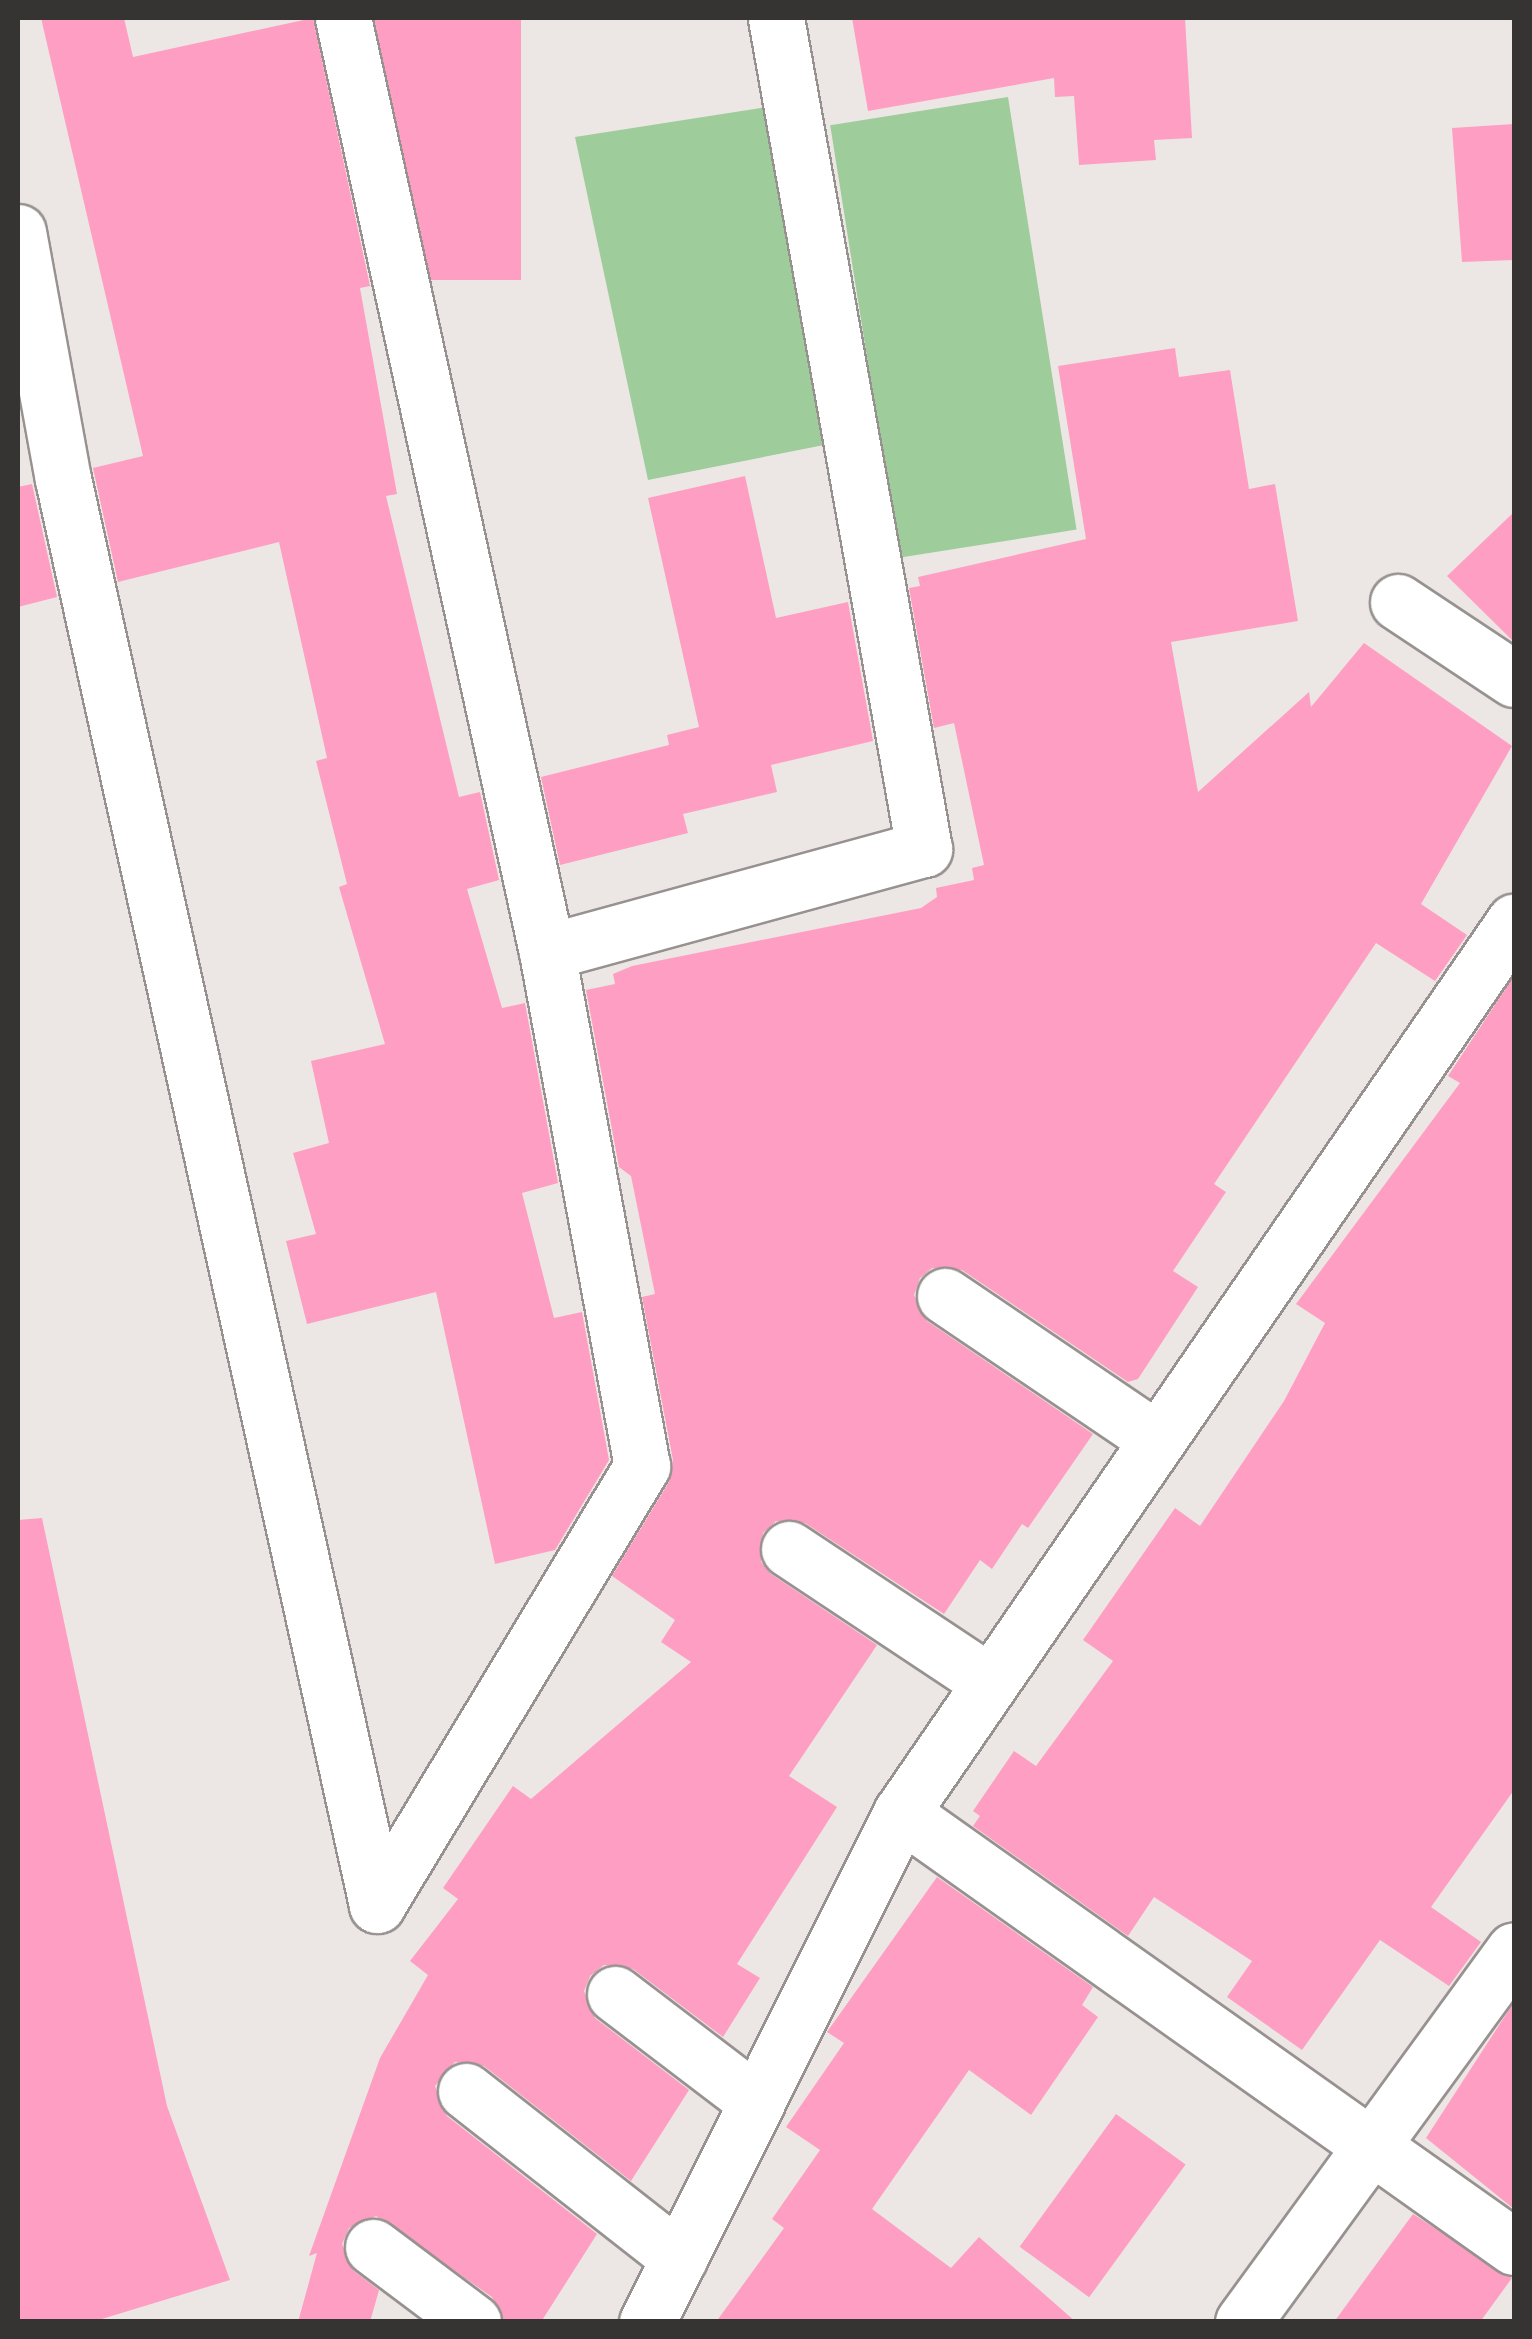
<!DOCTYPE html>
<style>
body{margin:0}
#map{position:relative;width:1532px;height:2339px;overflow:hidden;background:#ece7e4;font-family:Rubik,sans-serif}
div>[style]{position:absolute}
.green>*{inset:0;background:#9ecc9b;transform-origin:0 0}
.building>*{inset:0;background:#ff9ec3;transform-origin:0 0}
.roads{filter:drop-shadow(2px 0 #979290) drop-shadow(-2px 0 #979290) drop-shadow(0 2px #979290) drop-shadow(0 -2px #979290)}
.minor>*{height:55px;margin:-27.5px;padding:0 27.5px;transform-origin:27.5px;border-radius:27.5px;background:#fff}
span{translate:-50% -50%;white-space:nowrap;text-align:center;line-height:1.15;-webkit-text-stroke:8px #ece7e4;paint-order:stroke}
.frame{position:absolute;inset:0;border:20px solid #363433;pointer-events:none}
</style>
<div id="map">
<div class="green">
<i style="left:1008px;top:97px;width:438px;height:180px;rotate:81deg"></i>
<i style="clip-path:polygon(768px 107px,824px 397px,817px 409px,824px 445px,648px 480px,575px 137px)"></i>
</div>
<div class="building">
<i style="clip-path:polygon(41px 18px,124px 18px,133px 57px,313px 18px,370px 286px,360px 288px,397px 494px,386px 496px,459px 797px,480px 792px,499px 880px,467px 889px,502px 1008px,525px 1003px,558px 1183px,522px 1193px,554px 1318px,582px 1312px,609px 1460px,555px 1550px,495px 1564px,436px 1292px,307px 1324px,286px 1241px,316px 1234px,293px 1153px,329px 1143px,311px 1061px,385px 1044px,339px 887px,347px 884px,316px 761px,327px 758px,279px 542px,118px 582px,93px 468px,143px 456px)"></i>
<i style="left:375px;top:18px;width:146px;height:262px"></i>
<i style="clip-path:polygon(852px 18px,1185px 18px,1192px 138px,1154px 140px,1156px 160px,1079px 165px,1074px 96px,1055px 97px,1054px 78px,868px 111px)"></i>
<i style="clip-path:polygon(1514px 124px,1514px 260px,1462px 262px,1452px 128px)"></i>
<i style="clip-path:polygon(1175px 348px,1179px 377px,1230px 370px,1249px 489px,1275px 484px,1298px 621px,1171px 642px,1198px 792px,1309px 692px,1311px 707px,1364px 643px,1512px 746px,1421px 904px,1467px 935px,1435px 981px,1376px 943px,1214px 1184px,1226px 1192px,1173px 1271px,1198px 1287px,1138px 1379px,1128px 1382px,962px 1270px,932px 1268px,920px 1278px,914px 1295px,927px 1321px,1093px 1434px,1028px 1528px,1022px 1524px,992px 1569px,980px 1560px,944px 1614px,805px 1523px,776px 1521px,763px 1533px,761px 1562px,771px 1574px,877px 1645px,789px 1776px,837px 1807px,737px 1964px,760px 1978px,723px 2037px,633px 1969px,604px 1965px,590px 1976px,584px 1991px,595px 2018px,689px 2090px,631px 2181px,484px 2066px,455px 2062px,435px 2086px,447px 2116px,597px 2234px,541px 2322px,504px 2322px,492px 2297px,376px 2216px,349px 2228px,342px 2244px,354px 2271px,379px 2290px,370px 2322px,298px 2322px,317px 2253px,309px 2256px,380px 2058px,428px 1975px,410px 1961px,458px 1899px,443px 1888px,513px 1786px,531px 1799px,691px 1662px,661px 1642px,675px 1620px,612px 1576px,669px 1482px,673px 1460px,642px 1297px,655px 1294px,631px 1176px,619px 1167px,586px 990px,615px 984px,613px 974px,632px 966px,921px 908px,937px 897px,936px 888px,974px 880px,972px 868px,984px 865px,954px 723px,934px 728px,909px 588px,920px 586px,918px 577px,1086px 539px,1058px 366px)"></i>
<i style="clip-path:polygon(745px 476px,776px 618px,848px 602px,873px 741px,771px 765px,777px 792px,683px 814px,688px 833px,560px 865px,541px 777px,669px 745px,667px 735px,699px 727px,648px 498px)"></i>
<i style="clip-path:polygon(32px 484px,57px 597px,18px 607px,18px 487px)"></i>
<i style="clip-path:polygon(1514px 512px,1514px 642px,1447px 576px)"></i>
<i style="clip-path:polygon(1514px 976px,1514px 1790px,1431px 1907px,1481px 1942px,1449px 1986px,1380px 1940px,1302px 2050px,1227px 1997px,1252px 1961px,1154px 1897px,1128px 1936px,973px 1826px,980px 1816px,973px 1811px,1014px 1751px,1036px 1766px,1113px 1661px,1083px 1640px,1175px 1508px,1200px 1526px,1284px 1401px,1325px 1323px,1296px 1304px,1460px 1083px,1448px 1076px)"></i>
<i style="clip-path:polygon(42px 1518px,167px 2106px,230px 2280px,92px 2322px,18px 2322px,18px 1520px)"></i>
<i style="clip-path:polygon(937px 1877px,1093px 1987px,1082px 2005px,1098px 2017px,1031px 2115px,969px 2070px,872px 2209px,951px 2268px,979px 2237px,1076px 2322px,716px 2322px,784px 2228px,772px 2219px,820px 2150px,786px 2127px,844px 2043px,827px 2032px)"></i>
<i style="clip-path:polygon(1514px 2002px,1514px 2209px,1426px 2138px)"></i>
<i style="left:1116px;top:2114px;width:86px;height:164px;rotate:36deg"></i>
<i style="clip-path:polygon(1413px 2214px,1512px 2278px,1480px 2322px,1334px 2322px)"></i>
</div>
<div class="roads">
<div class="minor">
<i style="left:18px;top:232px;width:251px;rotate:79.7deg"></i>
<i style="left:63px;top:479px;width:1460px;rotate:77.58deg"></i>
<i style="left:377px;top:1905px;width:513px;rotate:-58.88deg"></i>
<i style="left:642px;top:1466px;width:523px;rotate:-100.47deg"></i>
<i style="left:547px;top:952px;width:956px;rotate:-102.32deg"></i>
<i style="left:1398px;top:602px;width:139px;rotate:33.6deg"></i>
<i style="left:547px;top:952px;width:391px;rotate:-15.3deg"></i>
<i style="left:924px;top:849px;width:844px;rotate:-100.1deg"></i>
<i style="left:945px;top:1296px;width:254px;rotate:34.1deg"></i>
<i style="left:789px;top:1549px;width:237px;rotate:33.6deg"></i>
<i style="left:901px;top:1813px;width:751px;rotate:35.3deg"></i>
<i style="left:615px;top:1994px;width:178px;rotate:37.3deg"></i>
<i style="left:466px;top:2091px;width:271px;rotate:38.1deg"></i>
<i style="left:373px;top:2247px;width:125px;rotate:36.9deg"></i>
<i style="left:647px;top:2322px;width:569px;rotate:-63.48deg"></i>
<i style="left:901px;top:1813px;width:1082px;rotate:-55.47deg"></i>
<i style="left:1243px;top:2322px;width:460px;rotate:-53.9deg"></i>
</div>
</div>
<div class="frame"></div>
</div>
